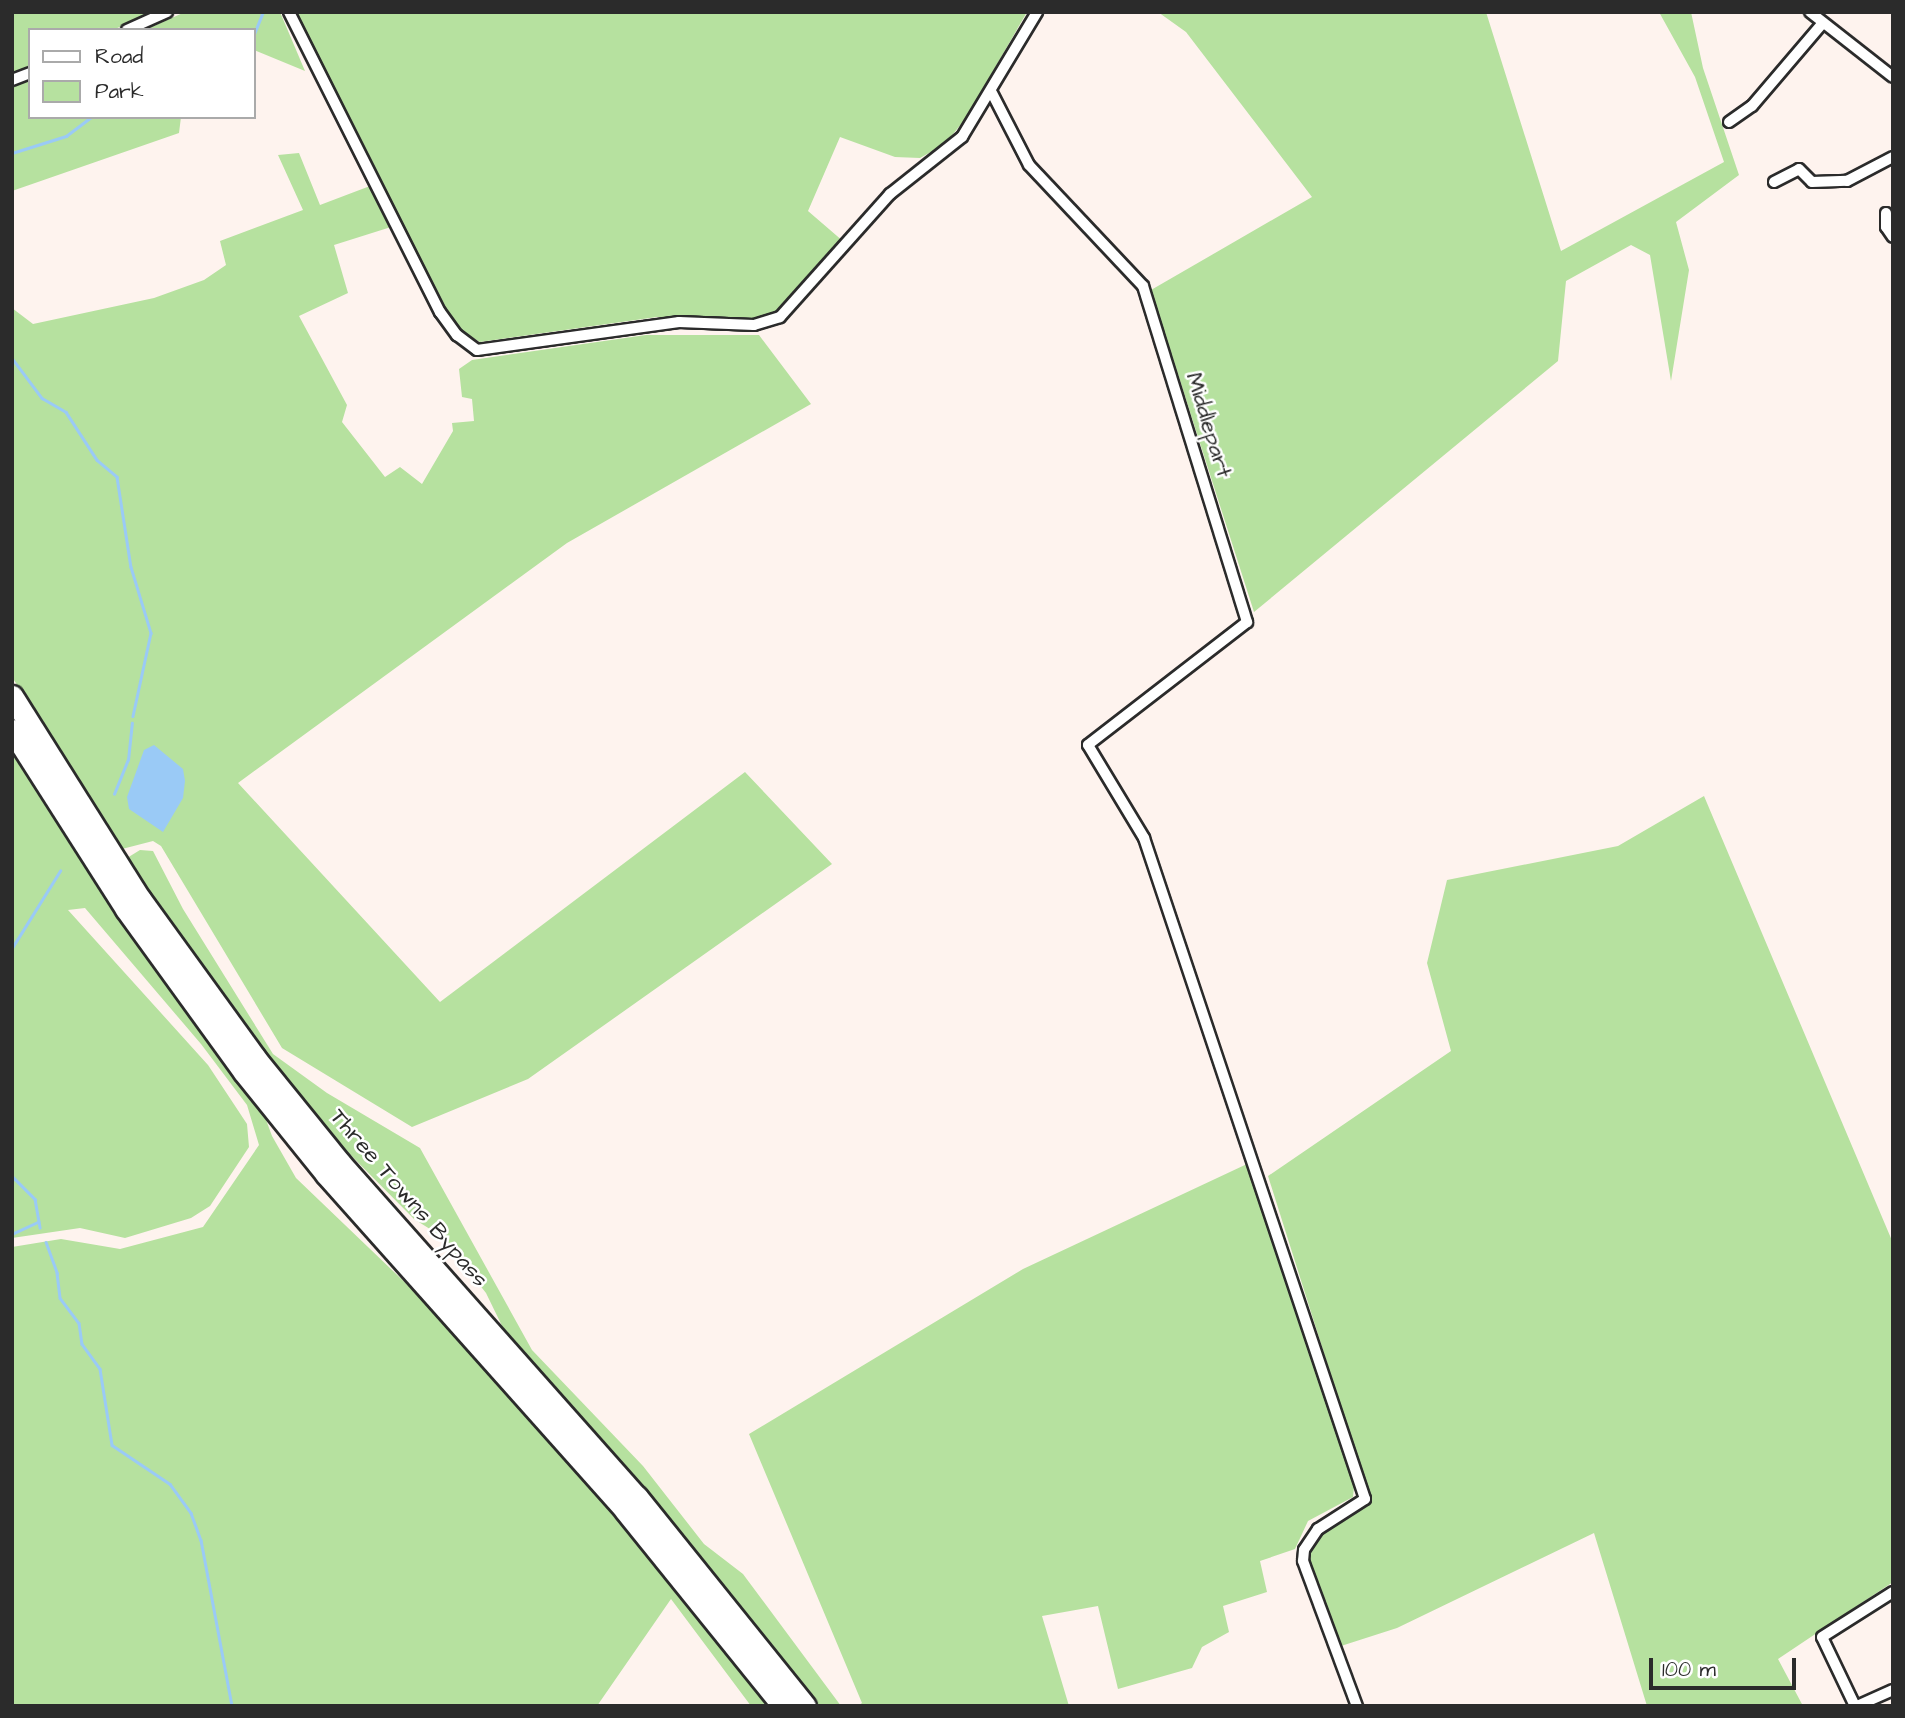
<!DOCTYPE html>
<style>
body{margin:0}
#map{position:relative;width:1905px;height:1718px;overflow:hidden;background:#fef3ee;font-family:"Architects Daughter",sans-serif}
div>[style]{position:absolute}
.green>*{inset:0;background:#b6e19f}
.water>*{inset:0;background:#9acaf6}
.stream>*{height:2.5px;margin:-1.25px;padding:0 1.25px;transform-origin:1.25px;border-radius:1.25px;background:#9acaf6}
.roads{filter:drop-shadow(2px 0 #2b2b2b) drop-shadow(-2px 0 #2b2b2b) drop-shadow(0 2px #2b2b2b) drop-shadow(0 -2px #2b2b2b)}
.street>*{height:10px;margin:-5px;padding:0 5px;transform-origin:5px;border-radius:5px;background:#fff}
.highway>*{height:21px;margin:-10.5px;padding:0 10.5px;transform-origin:10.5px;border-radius:10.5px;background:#fff}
span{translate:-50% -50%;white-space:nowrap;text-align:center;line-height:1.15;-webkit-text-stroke:5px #fff;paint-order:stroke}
.street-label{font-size:23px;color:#2b2b2b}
.frame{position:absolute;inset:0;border:14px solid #2b2b2b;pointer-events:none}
.legend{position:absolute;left:28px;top:28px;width:228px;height:91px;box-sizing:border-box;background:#fff;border:2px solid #aaa;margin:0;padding:9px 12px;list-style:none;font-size:21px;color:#2b2b2b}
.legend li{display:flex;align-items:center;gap:14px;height:35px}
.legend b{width:35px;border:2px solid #aaa}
.scale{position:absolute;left:1649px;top:1658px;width:147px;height:32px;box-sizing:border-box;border:4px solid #2b2b2b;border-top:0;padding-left:9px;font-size:21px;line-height:24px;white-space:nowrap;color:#2b2b2b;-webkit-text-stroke:5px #fff;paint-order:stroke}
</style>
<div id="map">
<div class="green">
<i style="clip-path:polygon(12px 12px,152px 12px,113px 30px,30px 30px,30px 66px,12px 74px)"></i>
<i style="clip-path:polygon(185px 12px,280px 12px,305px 71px,254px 50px,254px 30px,145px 30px)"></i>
<i style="clip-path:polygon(294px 12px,1027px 12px,966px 118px,945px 144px,920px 158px,895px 157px,840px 137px,808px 211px,844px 242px,775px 315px,762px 320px,657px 317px,480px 342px,461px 331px,444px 308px)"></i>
<i style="clip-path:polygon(1158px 12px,1486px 12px,1561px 251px,1724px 162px,1695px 77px,1659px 12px,1691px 12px,1703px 68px,1739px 175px,1676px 222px,1689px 270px,1671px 381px,1650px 255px,1631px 245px,1566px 281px,1558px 361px,1254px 612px,1151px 290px,1312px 197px,1186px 32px)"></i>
<i style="clip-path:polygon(30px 80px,30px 117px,181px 117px,179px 133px,12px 191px,12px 87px)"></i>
<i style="clip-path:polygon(299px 153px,320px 205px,370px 186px,391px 227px,334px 245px,348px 293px,299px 316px,347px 405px,342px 422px,385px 477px,400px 467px,422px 484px,453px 431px,452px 423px,474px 421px,472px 399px,462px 397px,459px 369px,472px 360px,646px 335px,759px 335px,811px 404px,567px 543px,238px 783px,440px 1002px,745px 772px,832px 864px,528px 1079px,412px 1127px,282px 1048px,161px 846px,153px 841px,122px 849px,12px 677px,12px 308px,33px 324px,154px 298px,204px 280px,226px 265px,220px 241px,303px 210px,278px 155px)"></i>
<i style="clip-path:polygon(12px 749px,131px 933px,261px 1106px,272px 1136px,296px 1178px,441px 1317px,681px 1592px,769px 1706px,751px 1706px,671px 1599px,597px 1706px,12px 1706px,12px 1247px,61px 1239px,120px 1249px,203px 1227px,259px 1145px,247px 1105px,201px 1044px,85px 908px,68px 910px,208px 1065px,247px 1124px,249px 1147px,210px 1206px,191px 1218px,125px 1238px,80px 1228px,12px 1238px)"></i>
<i style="clip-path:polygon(1704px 796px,1893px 1243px,1893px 1582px,1778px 1659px,1803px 1706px,1647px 1706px,1594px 1533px,1397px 1628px,1341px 1646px,1309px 1572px,1310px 1549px,1329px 1526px,1371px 1502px,1268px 1176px,1451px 1051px,1427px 963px,1447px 880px,1618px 846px)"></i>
<i style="clip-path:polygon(140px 850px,153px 851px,183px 909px,273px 1054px,327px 1093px,420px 1148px,532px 1350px,643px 1466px,704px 1544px,743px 1574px,841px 1706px,816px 1706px,675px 1529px,504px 1330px,486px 1293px,441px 1236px,414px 1219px,313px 1117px,182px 944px,127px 858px)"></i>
<i style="clip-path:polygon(1247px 1164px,1354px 1487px,1353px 1497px,1308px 1521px,1295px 1549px,1260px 1561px,1267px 1592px,1223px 1606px,1229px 1632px,1202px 1647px,1192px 1668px,1118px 1689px,1098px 1606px,1042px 1616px,1069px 1706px,858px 1706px,862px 1703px,749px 1434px,1023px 1269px)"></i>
</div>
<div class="water">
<i style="clip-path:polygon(154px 745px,183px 769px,185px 781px,183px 798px,163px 832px,129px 809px,127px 797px,144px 750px)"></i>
</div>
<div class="stream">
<i style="left:254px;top:34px;width:24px;rotate:-68deg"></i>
<i style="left:12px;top:153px;width:57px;rotate:-17.5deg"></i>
<i style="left:66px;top:136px;width:31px;rotate:-37deg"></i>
<i style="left:12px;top:358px;width:50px;rotate:53.1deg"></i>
<i style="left:42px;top:398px;width:28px;rotate:30deg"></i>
<i style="left:66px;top:412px;width:57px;rotate:57.1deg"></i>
<i style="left:97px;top:460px;width:26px;rotate:40deg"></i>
<i style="left:117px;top:477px;width:91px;rotate:81.2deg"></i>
<i style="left:131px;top:567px;width:69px;rotate:73.1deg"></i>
<i style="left:151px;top:633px;width:85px;rotate:102.2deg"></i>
<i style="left:114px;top:794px;width:37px;rotate:-68deg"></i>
<i style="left:128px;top:760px;width:37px;rotate:-84deg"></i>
<i style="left:12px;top:948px;width:91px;rotate:-58.1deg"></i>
<i style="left:12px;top:1176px;width:33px;rotate:45deg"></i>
<i style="left:35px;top:1199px;width:29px;rotate:80deg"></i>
<i style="left:12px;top:1234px;width:29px;rotate:-25deg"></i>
<i style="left:46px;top:1242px;width:33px;rotate:70deg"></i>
<i style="left:57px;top:1273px;width:25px;rotate:83deg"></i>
<i style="left:60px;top:1298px;width:31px;rotate:53deg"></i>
<i style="left:79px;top:1323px;width:21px;rotate:82deg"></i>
<i style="left:82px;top:1344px;width:31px;rotate:54deg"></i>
<i style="left:100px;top:1369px;width:77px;rotate:81deg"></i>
<i style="left:112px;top:1445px;width:70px;rotate:33.9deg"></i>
<i style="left:170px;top:1484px;width:36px;rotate:54deg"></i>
<i style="left:191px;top:1513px;width:29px;rotate:70deg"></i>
<i style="left:201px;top:1540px;width:169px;rotate:79.4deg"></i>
</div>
<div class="roads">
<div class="street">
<i style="left:289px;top:12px;width:336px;rotate:63.3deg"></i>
<i style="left:440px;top:312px;width:29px;rotate:54deg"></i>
<i style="left:457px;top:335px;width:25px;rotate:37deg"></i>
<i style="left:477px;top:350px;width:204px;rotate:-7.9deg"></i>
<i style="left:679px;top:322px;width:75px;rotate:2.3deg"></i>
<i style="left:754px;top:325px;width:27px;rotate:-17deg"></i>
<i style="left:780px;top:317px;width:165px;rotate:-48.2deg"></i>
<i style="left:890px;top:194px;width:92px;rotate:-38.4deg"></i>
<i style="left:962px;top:137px;width:146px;rotate:-59deg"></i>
<i style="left:1810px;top:12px;width:105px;rotate:38.1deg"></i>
<i style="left:127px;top:30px;width:44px;rotate:-24.2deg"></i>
<i style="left:12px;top:80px;width:19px;rotate:-21deg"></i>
<i style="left:992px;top:93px;width:81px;rotate:62.8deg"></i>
<i style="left:1029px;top:165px;width:166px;rotate:46.7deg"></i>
<i style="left:1143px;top:286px;width:352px;rotate:72.8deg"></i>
<i style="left:1247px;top:622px;width:201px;rotate:142.3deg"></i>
<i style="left:1088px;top:745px;width:109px;rotate:58.9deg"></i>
<i style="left:1144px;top:838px;width:697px;rotate:71.51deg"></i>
<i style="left:1365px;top:1499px;width:56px;rotate:147.4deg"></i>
<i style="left:1318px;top:1529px;width:25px;rotate:124deg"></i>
<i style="left:1304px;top:1550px;width:11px;rotate:95deg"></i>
<i style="left:1303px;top:1561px;width:155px;rotate:69.6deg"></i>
<i style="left:1729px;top:122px;width:28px;rotate:-35deg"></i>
<i style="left:1752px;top:106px;width:109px;rotate:-49.5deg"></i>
<i style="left:1774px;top:182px;width:28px;rotate:-27deg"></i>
<i style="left:1799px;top:169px;width:18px;rotate:45deg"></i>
<i style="left:1812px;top:182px;width:35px;rotate:-2deg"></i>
<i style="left:1847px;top:181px;width:52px;rotate:-27.6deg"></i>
<i style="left:1886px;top:213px;width:14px;rotate:90deg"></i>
<i style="left:1886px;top:227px;width:12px;rotate:55deg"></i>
<i style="left:1855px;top:1706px;width:76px;rotate:-115.6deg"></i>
<i style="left:1822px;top:1637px;width:84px;rotate:-32.4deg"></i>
<i style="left:1857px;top:1706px;width:39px;rotate:-24deg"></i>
</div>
<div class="highway">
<i style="left:12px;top:696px;width:240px;rotate:57.8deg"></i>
<i style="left:140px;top:899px;width:196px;rotate:54.1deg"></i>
<i style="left:255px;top:1058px;width:135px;rotate:51deg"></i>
<i style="left:340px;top:1163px;width:447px;rotate:48.4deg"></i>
<i style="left:637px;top:1497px;width:268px;rotate:51.2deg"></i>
<i style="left:12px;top:730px;width:212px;rotate:57.5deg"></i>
<i style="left:126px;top:909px;width:201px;rotate:54.1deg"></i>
<i style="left:244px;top:1072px;width:131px;rotate:51.2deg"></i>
<i style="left:326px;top:1174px;width:450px;rotate:48.3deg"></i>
<i style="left:625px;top:1510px;width:252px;rotate:51.1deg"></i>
</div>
</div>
<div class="street-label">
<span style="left:1209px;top:425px;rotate:73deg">Middlepart</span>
<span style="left:409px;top:1198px;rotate:49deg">Three Towns Bypass</span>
</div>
<div class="frame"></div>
<ul class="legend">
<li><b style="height:9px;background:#fff"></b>Road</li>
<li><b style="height:19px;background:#b6e19f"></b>Park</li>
</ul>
<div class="scale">100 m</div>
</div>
